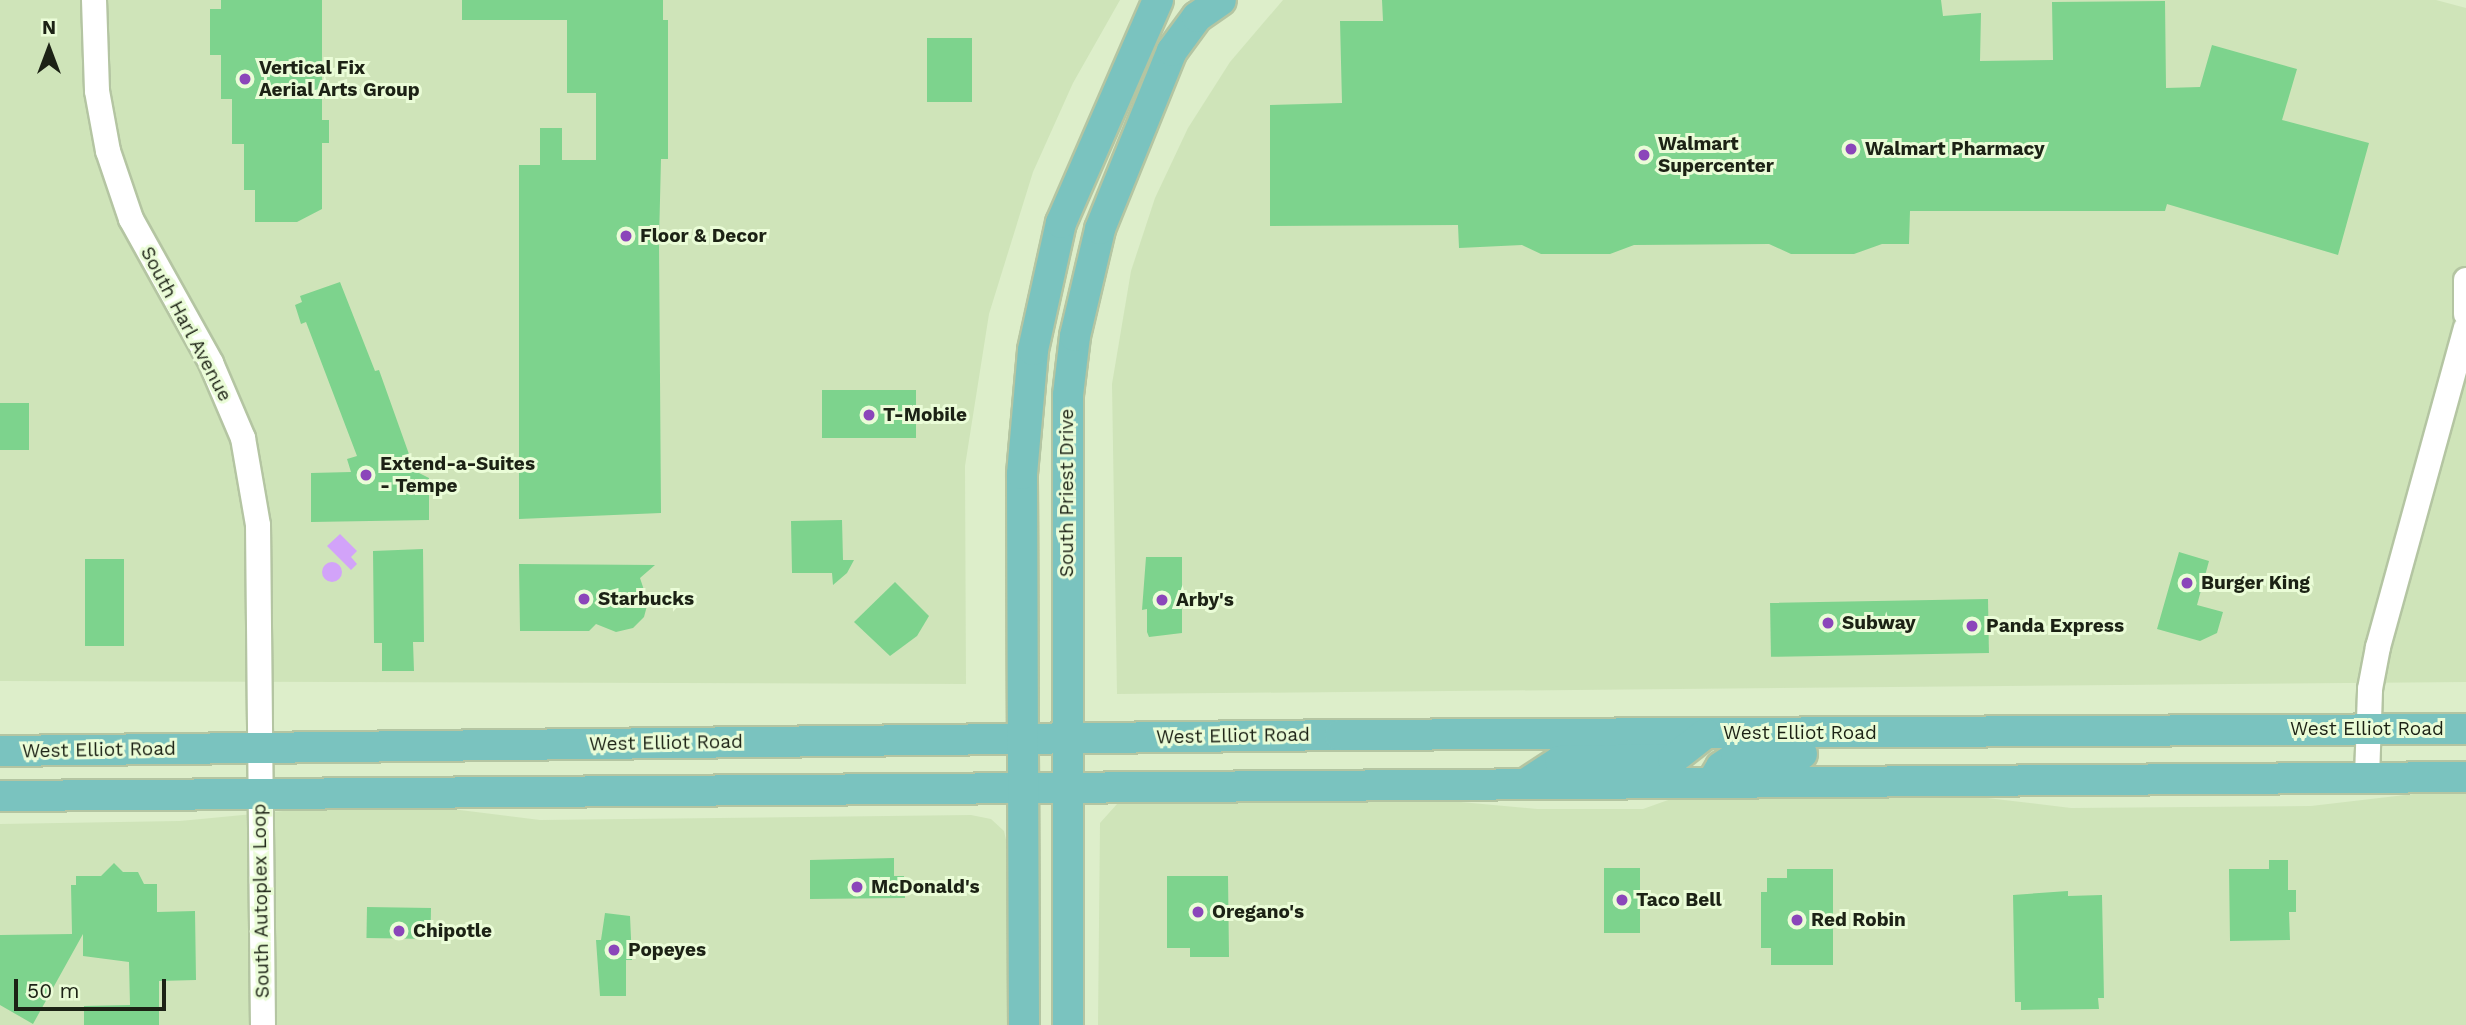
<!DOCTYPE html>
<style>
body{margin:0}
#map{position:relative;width:2466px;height:1025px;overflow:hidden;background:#ddeeca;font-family:"Work Sans",sans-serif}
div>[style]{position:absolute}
.built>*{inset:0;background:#cfe4b9}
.water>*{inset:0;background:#d2a3f9}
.round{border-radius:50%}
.building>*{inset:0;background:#7dd38d;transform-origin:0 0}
.roads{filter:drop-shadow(2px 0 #b4c5a2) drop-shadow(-2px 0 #b4c5a2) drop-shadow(0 2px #b4c5a2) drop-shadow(0 -2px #b4c5a2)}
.minor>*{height:24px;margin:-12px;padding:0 12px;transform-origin:12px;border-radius:12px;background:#fff}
.major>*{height:30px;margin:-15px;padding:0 15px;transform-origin:15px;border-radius:15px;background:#7ac3bf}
.dots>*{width:19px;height:19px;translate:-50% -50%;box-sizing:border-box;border:4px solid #eafcd7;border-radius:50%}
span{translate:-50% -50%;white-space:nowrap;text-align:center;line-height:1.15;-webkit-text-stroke:6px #eafcd7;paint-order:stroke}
.poi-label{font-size:19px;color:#1c2215;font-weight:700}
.left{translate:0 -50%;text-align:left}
.street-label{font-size:19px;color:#1c2215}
.north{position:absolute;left:14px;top:14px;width:70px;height:70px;-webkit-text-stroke:5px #eafcd7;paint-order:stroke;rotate:0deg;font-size:19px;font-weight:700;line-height:28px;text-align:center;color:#1c2215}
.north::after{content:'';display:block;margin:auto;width:24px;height:32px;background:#1c2215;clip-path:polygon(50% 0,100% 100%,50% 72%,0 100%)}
.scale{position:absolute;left:14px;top:979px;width:152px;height:32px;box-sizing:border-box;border:4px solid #1c2215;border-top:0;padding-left:9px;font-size:21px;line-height:24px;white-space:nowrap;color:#1c2215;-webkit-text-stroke:5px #eafcd7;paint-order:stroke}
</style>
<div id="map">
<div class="built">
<i style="clip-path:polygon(0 0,1120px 0,1073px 83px,1033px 172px,989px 314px,965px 466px,966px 684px,0 681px)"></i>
<i style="clip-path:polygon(1283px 0,2436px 0,2466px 8px,2466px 682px,1117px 694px,1112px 384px,1131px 271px,1155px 198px,1188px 128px,1230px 62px)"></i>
<i style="clip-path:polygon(2422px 793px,2466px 793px,2466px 1025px,1098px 1025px,1100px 823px,1117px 804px,1439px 800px,1537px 809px,1643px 809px,1671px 799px,1970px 796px,2071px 808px,2311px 806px)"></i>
<i style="clip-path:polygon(436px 807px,540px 820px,971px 815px,991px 819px,1004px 831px,1007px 844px,1007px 1025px,0 1025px,0 824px,180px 821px,315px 808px)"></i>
</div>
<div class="water">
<i style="clip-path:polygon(340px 534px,357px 551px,351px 557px,357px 564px,351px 570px,327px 546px)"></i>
<i class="round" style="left:322px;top:562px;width:20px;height:20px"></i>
</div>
<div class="building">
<i style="clip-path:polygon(221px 0,322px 0,322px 120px,329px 120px,329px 143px,322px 143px,322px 209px,297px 222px,255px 222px,255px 190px,244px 190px,244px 144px,232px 144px,232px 99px,221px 99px,221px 55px,210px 55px,210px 9px,221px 9px)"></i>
<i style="clip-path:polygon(462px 0,663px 0,663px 20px,668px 20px,668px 159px,661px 159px,659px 241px,661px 513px,519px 519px,519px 165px,540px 165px,540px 128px,562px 128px,562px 160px,596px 160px,596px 93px,567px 93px,567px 20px,462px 20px)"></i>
<i style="clip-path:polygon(1382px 0,1941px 0,1943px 16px,1981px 13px,1980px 61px,2053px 60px,2052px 2px,2165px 1px,2166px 88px,2200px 87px,2212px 45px,2297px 69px,2282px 120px,2369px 143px,2338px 255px,2167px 204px,2165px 211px,1910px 211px,1909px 244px,1882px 244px,1854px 254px,1791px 254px,1769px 244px,1634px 245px,1610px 254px,1541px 254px,1522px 245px,1459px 248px,1458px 225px,1270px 226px,1270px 105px,1342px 103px,1340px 21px,1383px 21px)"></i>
<i style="left:927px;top:38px;width:45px;height:64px"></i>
<i style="clip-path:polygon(340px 282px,375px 371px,379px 370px,415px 471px,429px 478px,429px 520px,311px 522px,311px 473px,351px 472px,347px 459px,357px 456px,306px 322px,301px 324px,295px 305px,302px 302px,300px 296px)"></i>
<i style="left:916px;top:390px;width:48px;height:94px;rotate:90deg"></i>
<i style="left:29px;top:403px;width:47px;height:29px;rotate:90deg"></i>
<i style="clip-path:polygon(842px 520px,843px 560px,854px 560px,847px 573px,833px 585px,832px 573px,792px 573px,791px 521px)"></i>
<i style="clip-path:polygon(423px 549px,424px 642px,413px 642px,414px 671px,382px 671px,382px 643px,374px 643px,373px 551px)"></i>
<i style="clip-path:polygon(2179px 552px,2209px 561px,2197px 605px,2223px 612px,2217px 633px,2200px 641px,2157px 629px)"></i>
<i style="clip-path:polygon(1146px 557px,1182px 557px,1182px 633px,1149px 637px,1147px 632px,1147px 609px,1142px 610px)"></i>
<i style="left:85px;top:559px;width:39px;height:87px"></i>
<i style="clip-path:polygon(519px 564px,655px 565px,640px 578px,648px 602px,644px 617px,633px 628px,616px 632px,596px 624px,589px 631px,520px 631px)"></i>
<i style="clip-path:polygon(895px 582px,929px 616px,917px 636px,890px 656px,854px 622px)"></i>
<i style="left:1988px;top:599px;width:54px;height:218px;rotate:89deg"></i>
<i style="clip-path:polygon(894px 858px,894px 876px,904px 876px,905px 898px,810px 899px,810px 860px)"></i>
<i style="clip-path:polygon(2269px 860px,2288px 860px,2288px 890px,2296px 890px,2296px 912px,2289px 912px,2290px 940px,2230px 941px,2229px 869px,2269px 869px)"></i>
<i style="clip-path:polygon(114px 863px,123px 872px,138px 872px,144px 884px,157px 884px,157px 912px,195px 911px,196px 980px,159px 981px,159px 1025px,84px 1025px,84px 1006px,130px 1005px,129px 962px,83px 956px,83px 934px,33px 1024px,0 1005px,0 935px,72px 934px,71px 885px,76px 885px,76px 876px,101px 876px)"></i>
<i style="left:1604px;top:868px;width:36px;height:65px"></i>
<i style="clip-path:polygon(1787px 869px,1833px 869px,1833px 965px,1771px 965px,1771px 948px,1761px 948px,1761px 892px,1767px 892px,1767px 878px,1787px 878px)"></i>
<i style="clip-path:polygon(1167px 876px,1228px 876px,1229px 957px,1190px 957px,1190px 948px,1167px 948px)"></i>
<i style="clip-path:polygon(2068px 891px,2068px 896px,2102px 895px,2104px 998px,2098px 998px,2099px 1009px,2021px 1010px,2021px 1002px,2015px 1002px,2013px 895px)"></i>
<i style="left:367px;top:907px;width:64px;height:31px;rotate:1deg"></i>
<i style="clip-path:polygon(605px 913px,630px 916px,632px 960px,626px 960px,626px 996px,600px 996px,596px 940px,601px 940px)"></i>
</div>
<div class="roads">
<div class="minor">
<i style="left:94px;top:0;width:91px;rotate:88.1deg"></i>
<i style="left:97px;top:91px;width:61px;rotate:79.6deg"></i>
<i style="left:108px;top:151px;width:72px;rotate:71.3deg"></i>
<i style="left:131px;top:219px;width:165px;rotate:60.9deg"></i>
<i style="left:211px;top:363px;width:82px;rotate:66.9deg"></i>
<i style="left:243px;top:438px;width:88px;rotate:80.2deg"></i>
<i style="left:258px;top:525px;width:500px;rotate:89.43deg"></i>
<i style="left:2466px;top:280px;width:34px;rotate:90deg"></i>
<i style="left:2367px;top:777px;width:88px;rotate:-88deg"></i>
<i style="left:2370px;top:689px;width:43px;rotate:-79.2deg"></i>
<i style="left:2378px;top:647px;width:331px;rotate:-74.6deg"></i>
</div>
<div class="major">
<i style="left:0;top:751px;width:1340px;rotate:-0.68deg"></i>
<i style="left:1340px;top:735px;width:1126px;rotate:-0.31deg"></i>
<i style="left:1712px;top:782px;width:17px;rotate:-59deg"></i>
<i style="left:1721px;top:767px;width:18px;rotate:-34deg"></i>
<i style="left:1736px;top:757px;width:66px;rotate:-2.6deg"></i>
<i style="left:1525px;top:784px;width:42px;rotate:-33.3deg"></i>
<i style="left:1560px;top:761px;width:113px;rotate:-1deg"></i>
<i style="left:1673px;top:759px;width:41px;rotate:-38deg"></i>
<i style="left:0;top:796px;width:2466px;rotate:-0.44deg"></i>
<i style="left:1024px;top:1025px;width:551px;rotate:-90.21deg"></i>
<i style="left:1022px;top:474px;width:124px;rotate:-84.9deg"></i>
<i style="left:1033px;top:350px;width:130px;rotate:-77.6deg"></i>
<i style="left:1061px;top:223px;width:243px;rotate:-66.5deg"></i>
<i style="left:1068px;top:1025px;width:630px;rotate:-90deg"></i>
<i style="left:1068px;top:395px;width:59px;rotate:-83.2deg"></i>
<i style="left:1075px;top:336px;width:110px;rotate:-76.8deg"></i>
<i style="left:1100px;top:229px;width:192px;rotate:-68deg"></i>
<i style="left:1172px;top:51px;width:42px;rotate:-53.7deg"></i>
<i style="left:1197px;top:17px;width:29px;rotate:-35deg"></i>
</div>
</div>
<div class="dots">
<i style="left:245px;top:79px;background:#8b46ba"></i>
<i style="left:1851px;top:149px;background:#8b46ba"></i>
<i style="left:1644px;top:155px;background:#8b46ba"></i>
<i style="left:626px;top:236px;background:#8b46ba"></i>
<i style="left:869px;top:415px;background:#8b46ba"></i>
<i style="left:366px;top:475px;background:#8b46ba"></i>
<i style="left:2187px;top:583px;background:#8b46ba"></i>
<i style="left:584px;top:599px;background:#8b46ba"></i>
<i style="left:1162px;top:600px;background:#8b46ba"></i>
<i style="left:1828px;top:623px;background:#8b46ba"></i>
<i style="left:1972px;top:626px;background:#8b46ba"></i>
<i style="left:857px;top:887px;background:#8b46ba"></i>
<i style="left:1622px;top:900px;background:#8b46ba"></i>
<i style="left:1198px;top:912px;background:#8b46ba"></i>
<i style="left:1797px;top:920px;background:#8b46ba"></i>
<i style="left:399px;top:931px;background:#8b46ba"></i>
<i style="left:614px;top:950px;background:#8b46ba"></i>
</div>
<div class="poi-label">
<span class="left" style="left:259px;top:79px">Vertical Fix<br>Aerial Arts Group</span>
<span class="left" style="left:1658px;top:155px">Walmart<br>Supercenter</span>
<span class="left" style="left:1865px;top:149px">Walmart Pharmacy</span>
<span class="left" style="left:640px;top:236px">Floor &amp; Decor</span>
<span class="left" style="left:883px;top:415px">T-Mobile</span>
<span class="left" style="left:380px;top:475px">Extend-a-Suites<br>- Tempe</span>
<span class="left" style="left:2201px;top:583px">Burger King</span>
<span class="left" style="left:598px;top:599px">Starbucks</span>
<span class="left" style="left:1176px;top:600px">Arby's</span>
<span class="left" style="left:1842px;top:623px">Subway</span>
<span class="left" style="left:1986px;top:626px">Panda Express</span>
<span class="left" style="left:871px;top:887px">McDonald's</span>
<span class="left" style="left:1636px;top:900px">Taco Bell</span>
<span class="left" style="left:1212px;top:912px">Oregano's</span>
<span class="left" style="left:1811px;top:920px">Red Robin</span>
<span class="left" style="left:413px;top:931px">Chipotle</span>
<span class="left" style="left:628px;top:950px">Popeyes</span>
</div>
<div class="street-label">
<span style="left:186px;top:324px;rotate:62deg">South Harl Avenue</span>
<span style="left:1067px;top:493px;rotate:-90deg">South Priest Drive</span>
<span style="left:2367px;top:729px">West Elliot Road</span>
<span style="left:1800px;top:733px">West Elliot Road</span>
<span style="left:1233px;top:736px;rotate:-1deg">West Elliot Road</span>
<span style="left:666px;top:743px;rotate:-1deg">West Elliot Road</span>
<span style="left:99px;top:750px;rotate:-1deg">West Elliot Road</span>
<span style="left:261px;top:901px;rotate:-91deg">South Autoplex Loop</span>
</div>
<div class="north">N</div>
<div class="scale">50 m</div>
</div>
